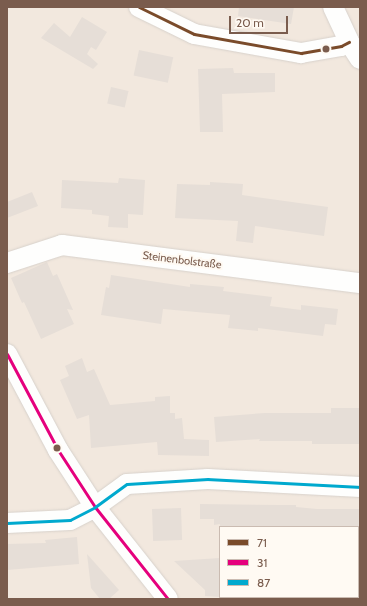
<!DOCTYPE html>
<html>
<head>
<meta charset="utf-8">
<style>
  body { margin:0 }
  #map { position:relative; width:367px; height:606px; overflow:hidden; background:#f9f5f0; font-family:Cabin,sans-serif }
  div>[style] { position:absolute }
  .residential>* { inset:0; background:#f2e8de }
  .building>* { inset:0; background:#e6ded7; transform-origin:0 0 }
  .roads { filter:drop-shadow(0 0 1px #d7d1cb) drop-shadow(0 0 1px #d7d1cb) }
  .minor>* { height:20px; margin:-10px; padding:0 10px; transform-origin:10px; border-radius:10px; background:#fefefd }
  .bus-1>* { height:3px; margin:-1.5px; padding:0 1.5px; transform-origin:1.5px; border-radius:1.5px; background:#7a4b2a }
  .bus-2>* { height:3px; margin:-1.5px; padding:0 1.5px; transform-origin:1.5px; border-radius:1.5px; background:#e5007d }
  .bus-3>* { height:3px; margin:-1.5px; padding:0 1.5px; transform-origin:1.5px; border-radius:1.5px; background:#00a9ce }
  .dots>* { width:11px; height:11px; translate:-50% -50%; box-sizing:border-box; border:2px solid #fffaf3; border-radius:50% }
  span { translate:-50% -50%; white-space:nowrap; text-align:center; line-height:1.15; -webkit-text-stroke:4px #fffaf3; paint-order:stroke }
  .street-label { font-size:11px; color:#7a5c4d }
  .frame { position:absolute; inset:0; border:8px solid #7a5c4d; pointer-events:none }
  .legend { position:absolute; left:219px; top:526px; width:140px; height:72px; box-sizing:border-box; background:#fffaf3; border:1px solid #cabbb1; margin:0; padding:5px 7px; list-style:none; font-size:12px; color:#7a5c4d }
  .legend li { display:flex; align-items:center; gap:8px; height:20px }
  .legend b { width:20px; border:1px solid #cabbb1 }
  .scale { position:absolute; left:229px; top:16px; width:59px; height:18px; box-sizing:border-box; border:2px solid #7a5c4d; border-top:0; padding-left:5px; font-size:12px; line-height:14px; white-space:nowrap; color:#7a5c4d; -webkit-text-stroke:3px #fffaf3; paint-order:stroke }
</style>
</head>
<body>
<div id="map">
  <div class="residential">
    <i style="clip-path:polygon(evenodd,7px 7px,360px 7px,360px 599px,7px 599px,7px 7px,220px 527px,358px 527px,358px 597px,220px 597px,220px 527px)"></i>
  </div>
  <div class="building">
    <i style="clip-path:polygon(239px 7px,294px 7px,291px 24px,238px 16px)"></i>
    <i style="clip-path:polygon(82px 17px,107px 32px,96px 50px,91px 47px,87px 54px,98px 64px,93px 69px,41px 38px,54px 23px,70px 37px)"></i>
    <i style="left:139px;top:50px;width:35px;height:26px;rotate:12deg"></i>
    <i style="clip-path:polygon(233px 68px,234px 73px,275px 73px,275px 92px,222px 94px,223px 132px,200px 132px,198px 69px)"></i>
    <i style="left:111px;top:87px;width:18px;height:17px;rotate:13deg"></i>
    <i style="clip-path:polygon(119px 178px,145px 180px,143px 215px,128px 214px,128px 228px,108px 227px,109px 216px,92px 214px,92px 210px,61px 208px,62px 180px,118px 183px)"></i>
    <i style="clip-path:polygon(210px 182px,243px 184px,242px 195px,328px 207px,324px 236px,255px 226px,253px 243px,236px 241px,238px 221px,175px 218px,177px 184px,210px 185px)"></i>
    <i style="clip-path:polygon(32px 192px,38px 206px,7px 218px,7px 202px)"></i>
    <i style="clip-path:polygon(47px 262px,53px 276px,57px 274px,73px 310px,67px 309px,74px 324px,41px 339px,24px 302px,22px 303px,11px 278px)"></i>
    <i style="clip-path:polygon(111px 275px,190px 287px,190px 284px,224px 287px,223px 291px,272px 297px,270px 306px,301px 310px,301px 305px,338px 309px,336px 325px,325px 324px,323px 336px,258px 328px,258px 331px,228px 328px,230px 315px,163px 309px,161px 324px,101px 315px,106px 287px,109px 288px)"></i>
    <i style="clip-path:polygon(82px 358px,87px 372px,94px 369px,110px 405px,155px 401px,155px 397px,170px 396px,170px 413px,175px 413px,175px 419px,182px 418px,184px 439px,209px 440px,209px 456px,158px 455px,157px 442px,91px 448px,89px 415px,77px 419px,60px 380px,69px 376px,65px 366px)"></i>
    <i style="clip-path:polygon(331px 408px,359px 408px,359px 444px,312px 444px,312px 441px,259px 441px,260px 439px,216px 442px,214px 417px,265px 413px,331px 413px)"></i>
    <i style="clip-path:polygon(200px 504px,279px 505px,296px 505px,296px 507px,317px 509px,359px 509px,360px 527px,220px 527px,220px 524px,214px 525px,214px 519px,200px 519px)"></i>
    <i style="left:181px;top:508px;width:32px;height:29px;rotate:88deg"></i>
    <i style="clip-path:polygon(77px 537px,79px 564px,7px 570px,7px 544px,46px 543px,45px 540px)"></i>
    <i style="clip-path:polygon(87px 554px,119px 590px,109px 599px,100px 599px,91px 588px)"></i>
    <i style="clip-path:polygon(220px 558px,220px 597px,205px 596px,205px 590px,174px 561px)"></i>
  </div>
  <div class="roads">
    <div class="minor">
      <i style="left:139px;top:7px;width:61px;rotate:26.1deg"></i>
      <i style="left:194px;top:34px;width:109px;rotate:10.1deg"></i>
      <i style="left:301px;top:53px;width:41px;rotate:-9.9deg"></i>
      <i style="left:341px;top:46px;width:9px;rotate:-27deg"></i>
      <i style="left:333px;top:7px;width:38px;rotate:65deg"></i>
      <i style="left:349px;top:42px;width:20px;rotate:57deg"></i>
      <i style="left:7px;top:263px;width:58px;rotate:-18.1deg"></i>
      <i style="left:62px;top:245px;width:300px;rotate:7.3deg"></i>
      <i style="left:7px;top:354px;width:109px;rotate:62deg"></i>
      <i style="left:58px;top:450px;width:68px;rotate:57deg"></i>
      <i style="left:95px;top:507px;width:117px;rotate:51.6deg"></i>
      <i style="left:7px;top:523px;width:63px;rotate:-2.7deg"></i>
      <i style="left:70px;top:520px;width:28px;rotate:-27deg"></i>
      <i style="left:95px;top:507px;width:39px;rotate:-36deg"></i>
      <i style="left:127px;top:484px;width:81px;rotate:-3.5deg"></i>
      <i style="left:208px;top:479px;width:152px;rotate:3deg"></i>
    </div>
  </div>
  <div class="bus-1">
    <i style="left:139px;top:7px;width:61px;rotate:26.1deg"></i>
    <i style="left:194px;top:34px;width:109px;rotate:10.1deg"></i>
    <i style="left:301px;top:53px;width:41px;rotate:-9.9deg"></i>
    <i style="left:341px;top:46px;width:9px;rotate:-27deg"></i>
  </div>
  <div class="bus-2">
    <i style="left:7px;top:354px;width:109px;rotate:62deg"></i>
    <i style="left:58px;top:450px;width:68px;rotate:57deg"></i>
    <i style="left:95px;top:507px;width:117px;rotate:51.6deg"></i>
  </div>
  <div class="bus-3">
    <i style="left:7px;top:523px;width:63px;rotate:-2.7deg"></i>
    <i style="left:70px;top:520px;width:28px;rotate:-27deg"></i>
    <i style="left:95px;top:507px;width:39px;rotate:-36deg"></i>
    <i style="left:127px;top:484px;width:81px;rotate:-3.5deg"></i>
    <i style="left:208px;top:479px;width:152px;rotate:3deg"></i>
  </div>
  <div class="dots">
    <i style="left:326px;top:49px;background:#7a5c4d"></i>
    <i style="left:57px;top:448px;background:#7a5c4d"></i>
  </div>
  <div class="street-label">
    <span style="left:182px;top:260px;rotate:7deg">Steinenbolstraße</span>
  </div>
  <div class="frame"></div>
  <ul class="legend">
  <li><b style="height:5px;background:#7a4b2a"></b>71</li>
  <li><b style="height:5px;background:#e5007d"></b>31</li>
  <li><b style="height:5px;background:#00a9ce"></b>87</li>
  </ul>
  <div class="scale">20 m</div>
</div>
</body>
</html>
